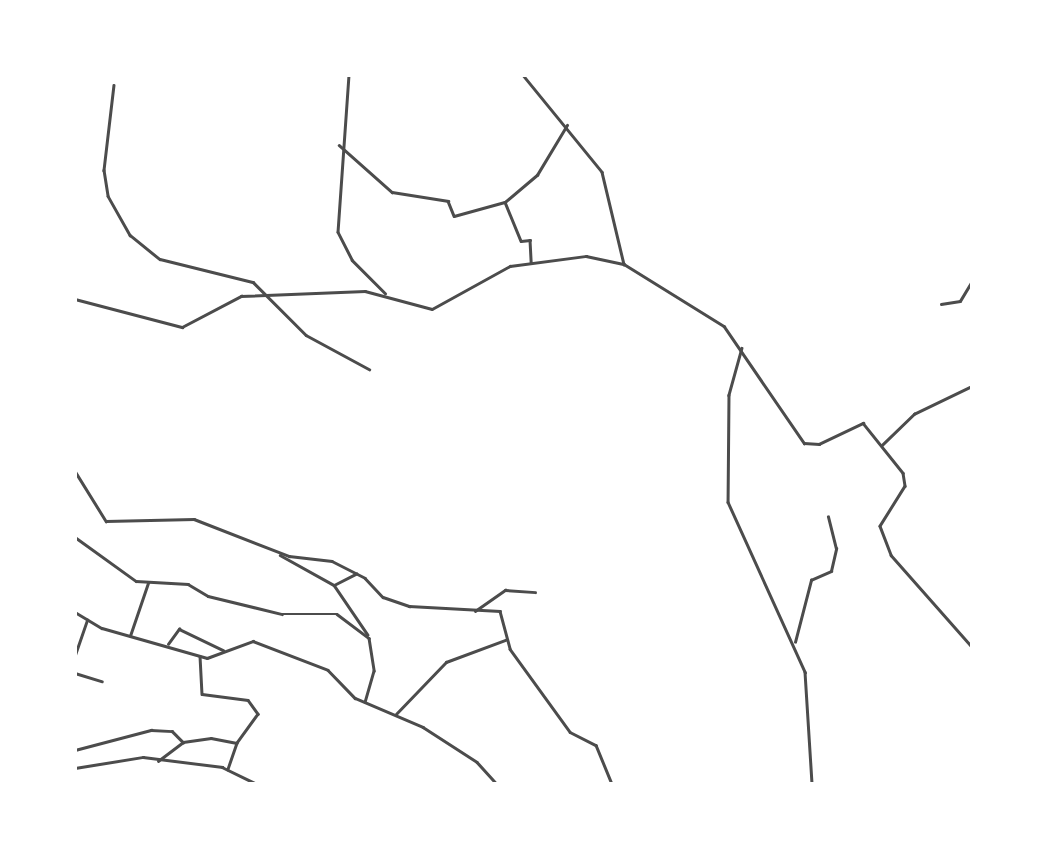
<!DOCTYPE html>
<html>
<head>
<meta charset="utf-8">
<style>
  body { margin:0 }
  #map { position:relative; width:1047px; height:859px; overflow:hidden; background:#fff; font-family:"Asap Condensed",sans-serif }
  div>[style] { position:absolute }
  .minor>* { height:2.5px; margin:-1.25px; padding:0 1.25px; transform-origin:1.25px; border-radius:1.25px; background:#4c4c4c }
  span { translate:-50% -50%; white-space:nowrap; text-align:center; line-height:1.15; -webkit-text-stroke:5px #fff; paint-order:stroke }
  .frame { position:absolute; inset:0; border:77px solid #fff; pointer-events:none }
</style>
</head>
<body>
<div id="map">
  <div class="minor">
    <i style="left:349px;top:75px;width:157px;rotate:94deg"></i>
    <i style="left:338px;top:232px;width:31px;rotate:63deg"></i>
    <i style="left:352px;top:260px;width:47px;rotate:45deg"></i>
    <i style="left:523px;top:75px;width:125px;rotate:50.8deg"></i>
    <i style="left:602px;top:172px;width:95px;rotate:76.6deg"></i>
    <i style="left:114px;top:85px;width:86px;rotate:96.7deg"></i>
    <i style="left:104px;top:170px;width:26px;rotate:81deg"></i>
    <i style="left:108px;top:196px;width:45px;rotate:60.6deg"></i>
    <i style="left:130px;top:235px;width:38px;rotate:39deg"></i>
    <i style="left:160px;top:259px;width:96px;rotate:13.9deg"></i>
    <i style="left:253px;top:282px;width:75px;rotate:45deg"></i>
    <i style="left:306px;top:335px;width:72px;rotate:28.4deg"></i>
    <i style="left:339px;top:145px;width:71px;rotate:41.6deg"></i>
    <i style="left:392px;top:192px;width:57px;rotate:9.1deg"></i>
    <i style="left:448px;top:201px;width:16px;rotate:68deg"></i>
    <i style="left:454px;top:216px;width:53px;rotate:-15.4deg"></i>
    <i style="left:505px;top:202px;width:42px;rotate:67.7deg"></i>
    <i style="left:521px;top:241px;width:9px;rotate:-6deg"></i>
    <i style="left:530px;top:240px;width:22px;rotate:87deg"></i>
    <i style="left:505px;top:202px;width:42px;rotate:-40.2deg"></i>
    <i style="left:537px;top:175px;width:58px;rotate:-59deg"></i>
    <i style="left:75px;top:299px;width:111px;rotate:14.7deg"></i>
    <i style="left:182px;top:327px;width:67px;rotate:-27.7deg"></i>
    <i style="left:241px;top:296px;width:124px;rotate:-2.3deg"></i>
    <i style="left:365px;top:291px;width:69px;rotate:15deg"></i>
    <i style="left:432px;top:309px;width:89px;rotate:-28.9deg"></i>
    <i style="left:510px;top:266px;width:77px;rotate:-7.5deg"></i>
    <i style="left:586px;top:256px;width:39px;rotate:12deg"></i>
    <i style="left:624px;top:264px;width:118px;rotate:31.8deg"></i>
    <i style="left:724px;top:326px;width:142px;rotate:55.6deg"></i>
    <i style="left:804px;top:443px;width:15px;rotate:4deg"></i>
    <i style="left:819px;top:444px;width:49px;rotate:-25.5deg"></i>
    <i style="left:863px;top:423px;width:64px;rotate:51.3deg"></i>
    <i style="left:903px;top:473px;width:13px;rotate:81deg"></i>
    <i style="left:905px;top:486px;width:47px;rotate:122deg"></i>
    <i style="left:880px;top:526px;width:31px;rotate:69deg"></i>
    <i style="left:891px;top:555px;width:123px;rotate:48.6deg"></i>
    <i style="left:941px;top:304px;width:19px;rotate:-9deg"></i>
    <i style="left:960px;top:301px;width:23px;rotate:-59deg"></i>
    <i style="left:742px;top:348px;width:49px;rotate:105.5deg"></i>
    <i style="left:729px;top:395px;width:107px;rotate:90.5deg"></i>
    <i style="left:728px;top:502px;width:187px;rotate:65.6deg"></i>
    <i style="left:805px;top:672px;width:112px;rotate:86.4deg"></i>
    <i style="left:882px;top:445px;width:45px;rotate:-44.1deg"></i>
    <i style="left:914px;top:414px;width:64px;rotate:-25.8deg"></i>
    <i style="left:75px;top:471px;width:59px;rotate:58.2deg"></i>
    <i style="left:106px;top:521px;width:88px;rotate:-1.3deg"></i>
    <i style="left:194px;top:519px;width:102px;rotate:21.3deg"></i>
    <i style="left:289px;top:556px;width:43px;rotate:6.6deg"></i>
    <i style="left:332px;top:561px;width:37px;rotate:27deg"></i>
    <i style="left:365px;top:578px;width:26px;rotate:47deg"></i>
    <i style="left:383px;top:597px;width:28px;rotate:19deg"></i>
    <i style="left:409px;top:606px;width:91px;rotate:3.1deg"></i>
    <i style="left:500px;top:611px;width:39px;rotate:75deg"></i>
    <i style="left:510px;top:649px;width:102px;rotate:54.1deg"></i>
    <i style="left:570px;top:732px;width:29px;rotate:27deg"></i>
    <i style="left:596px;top:745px;width:42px;rotate:67.7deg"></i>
    <i style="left:75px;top:537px;width:75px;rotate:35.8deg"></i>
    <i style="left:136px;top:581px;width:52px;rotate:3.3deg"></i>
    <i style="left:188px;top:584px;width:23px;rotate:31deg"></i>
    <i style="left:208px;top:596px;width:76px;rotate:13.7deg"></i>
    <i style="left:282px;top:614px;width:55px"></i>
    <i style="left:337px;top:614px;width:40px;rotate:37deg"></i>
    <i style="left:369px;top:638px;width:33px;rotate:81deg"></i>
    <i style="left:374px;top:671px;width:32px;rotate:106deg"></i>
    <i style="left:280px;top:555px;width:62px;rotate:29.1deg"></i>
    <i style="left:334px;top:585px;width:60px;rotate:55.8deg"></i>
    <i style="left:334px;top:585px;width:25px;rotate:-27deg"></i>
    <i style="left:475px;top:611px;width:37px;rotate:-35deg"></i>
    <i style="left:505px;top:590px;width:30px;rotate:4deg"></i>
    <i style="left:75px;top:612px;width:31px;rotate:31deg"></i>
    <i style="left:102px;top:628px;width:109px;rotate:15.9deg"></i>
    <i style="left:207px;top:658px;width:49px;rotate:-20.3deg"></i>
    <i style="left:253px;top:641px;width:80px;rotate:21.1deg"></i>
    <i style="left:328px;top:670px;width:39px;rotate:46deg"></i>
    <i style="left:355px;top:698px;width:74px;rotate:23.1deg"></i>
    <i style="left:423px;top:727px;width:64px;rotate:32.9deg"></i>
    <i style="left:477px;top:762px;width:30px;rotate:48deg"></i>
    <i style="left:130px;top:636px;width:56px;rotate:-71.2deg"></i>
    <i style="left:795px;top:642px;width:64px;rotate:-75.5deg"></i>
    <i style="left:811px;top:580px;width:22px;rotate:-24deg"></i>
    <i style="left:831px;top:571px;width:23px;rotate:-77deg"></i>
    <i style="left:836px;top:549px;width:33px;rotate:-104deg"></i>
    <i style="left:168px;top:644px;width:19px;rotate:-54deg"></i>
    <i style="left:179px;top:629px;width:49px;rotate:25.5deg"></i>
    <i style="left:75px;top:655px;width:37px;rotate:-71deg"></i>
    <i style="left:200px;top:656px;width:38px;rotate:87deg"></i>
    <i style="left:202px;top:694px;width:46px;rotate:7.4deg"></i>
    <i style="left:248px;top:700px;width:17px;rotate:54deg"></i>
    <i style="left:258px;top:714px;width:36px;rotate:126deg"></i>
    <i style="left:75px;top:673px;width:28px;rotate:17deg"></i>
    <i style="left:396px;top:714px;width:72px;rotate:-46.1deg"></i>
    <i style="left:446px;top:662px;width:63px;rotate:-20.4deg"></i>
    <i style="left:75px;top:750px;width:79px;rotate:-14.7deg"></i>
    <i style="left:151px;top:730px;width:21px;rotate:3deg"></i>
    <i style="left:172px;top:731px;width:16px;rotate:45deg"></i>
    <i style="left:158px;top:761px;width:31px;rotate:-37deg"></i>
    <i style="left:183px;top:742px;width:28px;rotate:-8deg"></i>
    <i style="left:211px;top:738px;width:26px;rotate:11deg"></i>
    <i style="left:237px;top:743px;width:28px;rotate:109deg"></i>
    <i style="left:75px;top:768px;width:69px;rotate:-9.2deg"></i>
    <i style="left:143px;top:757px;width:80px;rotate:7.2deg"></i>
    <i style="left:222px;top:767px;width:39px;rotate:26deg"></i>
  </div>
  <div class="frame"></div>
</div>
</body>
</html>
